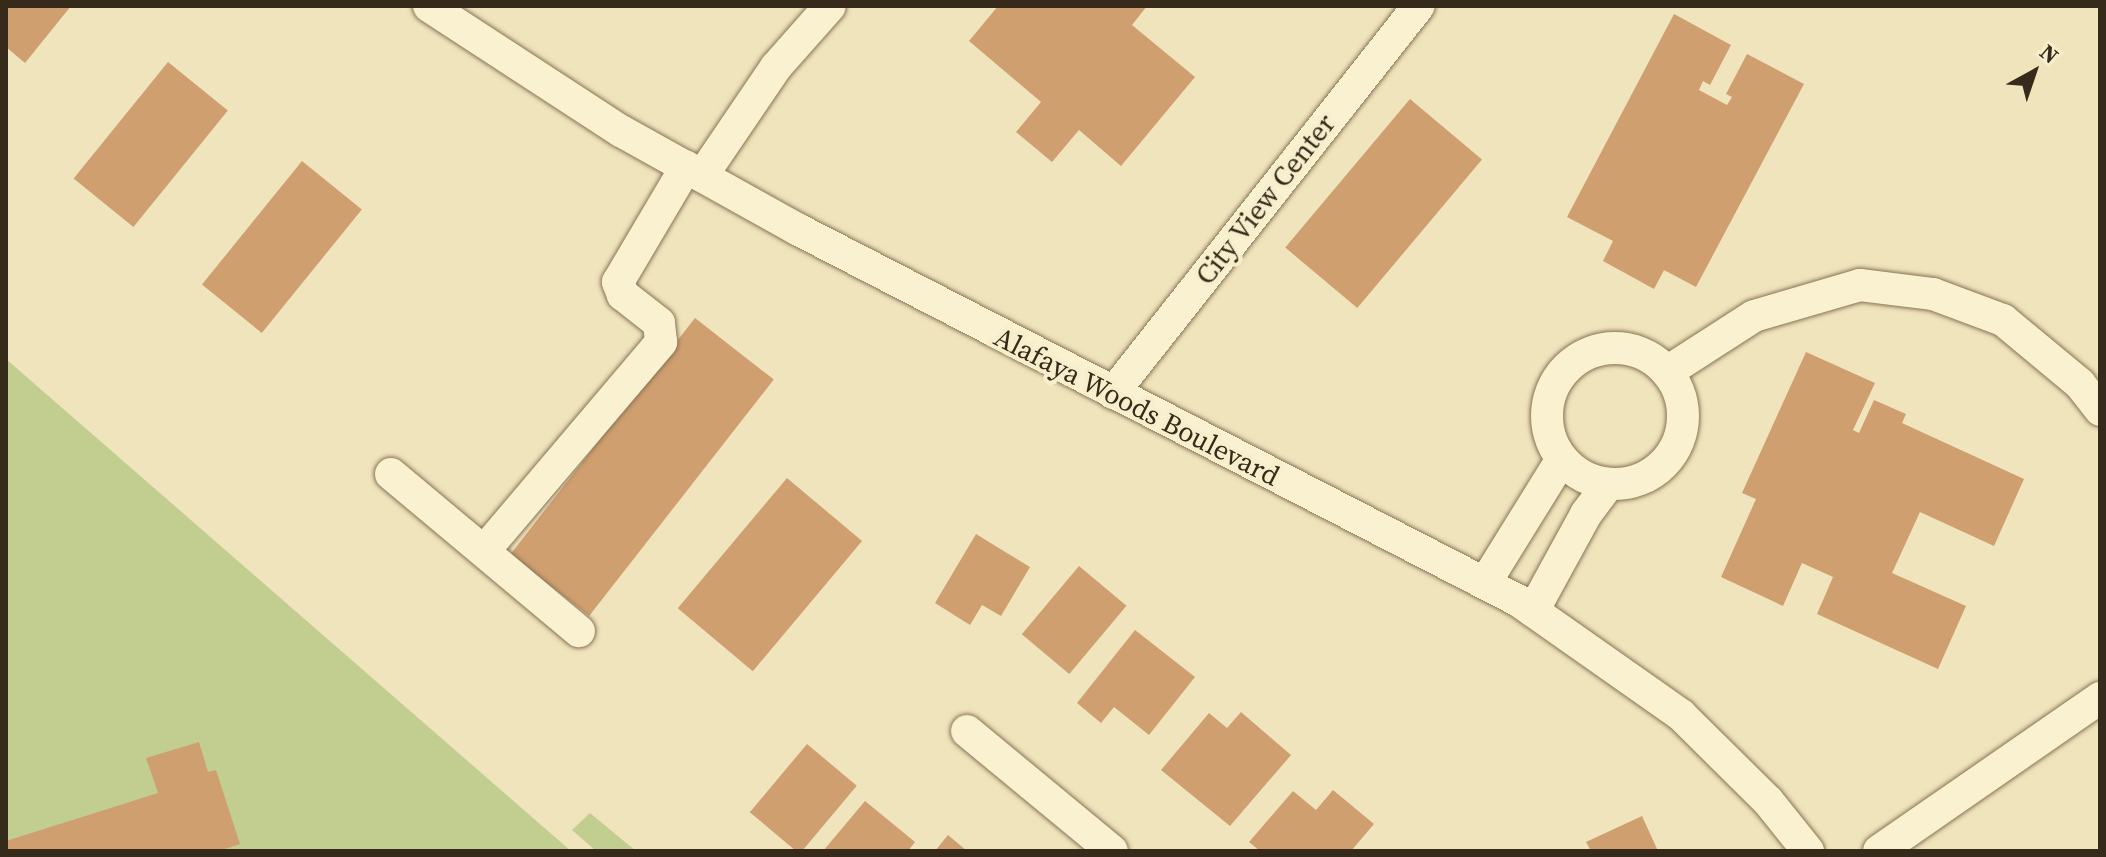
<!DOCTYPE html>
<html>
<head>
<meta charset="utf-8">
<style>
  body { margin:0 }
  #map { position:relative; width:2106px; height:857px; overflow:hidden; background:#f0e4bc; font-family:"Source Serif 4",serif }
  div>[style] { position:absolute }
  .green>* { inset:0; background:#c2ce90 }
  .building>* { inset:0; background:#d09f70; transform-origin:0 0 }
  .roads { filter:drop-shadow(0 0 2px #887455) drop-shadow(0 0 2px #887455) }
  .minor>* { height:32px; margin:-16px; padding:0 16px; transform-origin:16px; border-radius:16px; background:#faf1d0 }
  .minor>.ring { margin:-16px; padding:0; box-sizing:content-box; background:none; border:32px solid #faf1d0; border-radius:50% }
  span { translate:-50% -50%; white-space:nowrap; text-align:center; line-height:1.15; -webkit-text-stroke:8px #f7eecc; paint-order:stroke }
  .street-label { font-size:28px; color:#362a1b }
  .frame { position:absolute; inset:0; border:8px solid #362a1b; pointer-events:none }
  .north { position:absolute; left:1994px; top:32px; width:80px; height:80px; -webkit-text-stroke:6px #f7eecc; paint-order:stroke; rotate:40deg; font-size:22px; font-weight:700; line-height:32px; text-align:center; color:#362a1b }
  .north::after { content:''; display:block; margin:auto; width:28px; height:36px; background:#362a1b; clip-path:polygon(50% 0,100% 100%,50% 72%,0 100%) }
</style>
</head>
<body>
<div id="map">
  <div class="green">
    <i style="clip-path:polygon(6px 359px,571px 851px,6px 851px)"></i>
    <i style="clip-path:polygon(590px 813px,636px 851px,596px 851px,572px 830px)"></i>
  </div>
  <div class="building">
    <i style="clip-path:polygon(6px 6px,71px 6px,25px 63px,6px 47px)"></i>
    <i style="clip-path:polygon(998px 6px,1147px 6px,1132px 25px,1195px 77px,1121px 166px,1079px 130px,1052px 162px,1016px 132px,1041px 102px,969px 41px)"></i>
    <i style="clip-path:polygon(1674px 14px,1731px 45px,1710px 85px,1703px 81px,1699px 90px,1727px 105px,1732px 97px,1726px 94px,1747px 54px,1804px 84px,1696px 287px,1664px 270px,1654px 289px,1603px 261px,1613px 241px,1567px 217px)"></i>
    <i style="left:168px;top:62px;width:77px;height:150px;rotate:39deg"></i>
    <i style="left:1410px;top:99px;width:94px;height:194px;rotate:40deg"></i>
    <i style="left:302px;top:161px;width:77px;height:159px;rotate:39deg"></i>
    <i style="left:695px;top:318px;width:100px;height:300px;rotate:38deg"></i>
    <i style="clip-path:polygon(1806px 352px,1875px 383px,1853px 430px,1859px 433px,1874px 400px,1906px 414px,1902px 423px,2024px 479px,1994px 546px,1920px 512px,1892px 573px,1966px 606px,1938px 669px,1817px 614px,1833px 577px,1802px 563px,1783px 606px,1721px 577px,1756px 499px,1742px 493px)"></i>
    <i style="left:787px;top:478px;width:98px;height:170px;rotate:40deg"></i>
    <i style="clip-path:polygon(976px 534px,1030px 567px,1001px 616px,982px 605px,970px 625px,935px 603px)"></i>
    <i style="left:1079px;top:566px;width:62px;height:89px;rotate:40deg"></i>
    <i style="clip-path:polygon(1135px 630px,1195px 677px,1149px 735px,1114px 707px,1101px 723px,1077px 703px)"></i>
    <i style="clip-path:polygon(1241px 712px,1291px 755px,1230px 826px,1161px 770px,1209px 713px,1227px 728px)"></i>
    <i style="clip-path:polygon(199px 742px,208px 772px,216px 770px,240px 844px,219px 851px,6px 851px,6px 841px,158px 793px,146px 758px)"></i>
    <i style="left:807px;top:744px;width:65px;height:89px;rotate:40deg"></i>
    <i style="clip-path:polygon(1333px 790px,1374px 824px,1351px 851px,1260px 851px,1249px 842px,1293px 791px,1316px 810px)"></i>
    <i style="clip-path:polygon(865px 801px,915px 842px,908px 851px,823px 851px)"></i>
    <i style="clip-path:polygon(1642px 816px,1658px 851px,1591px 851px,1586px 842px)"></i>
    <i style="clip-path:polygon(948px 835px,967px 851px,935px 851px)"></i>
  </div>
  <div class="roads">
    <div class="minor">
      <i style="left:429px;top:6px;width:229px;rotate:33.1deg"></i>
      <i style="left:621px;top:131px;width:204px;rotate:29.1deg"></i>
      <i style="left:799px;top:230px;width:810px;rotate:27.26deg"></i>
      <i style="left:1519px;top:601px;width:198px;rotate:35.1deg"></i>
      <i style="left:1681px;top:715px;width:122px;rotate:44.7deg"></i>
      <i style="left:1768px;top:801px;width:64px;rotate:51.3deg"></i>
      <i style="left:702px;top:176px;width:132px;rotate:-55.8deg"></i>
      <i style="left:776px;top:67px;width:81px;rotate:-48.5deg"></i>
      <i class="ring" style="left:1547px;top:348px;width:104px;height:104px"></i>
      <i style="left:1667px;top:372px;width:103px;rotate:-32.8deg"></i>
      <i style="left:1754px;top:316px;width:110px;rotate:-16.3deg"></i>
      <i style="left:1860px;top:285px;width:74px;rotate:7deg"></i>
      <i style="left:1933px;top:294px;width:75px;rotate:20.4deg"></i>
      <i style="left:2003px;top:320px;width:100px;rotate:39.7deg"></i>
      <i style="left:2080px;top:384px;width:33px;rotate:52deg"></i>
      <i style="left:1113px;top:393px;width:493px;rotate:-51.7deg"></i>
      <i style="left:391px;top:474px;width:245px;rotate:39.9deg"></i>
      <i style="left:484px;top:551px;width:274px;rotate:-49.7deg"></i>
      <i style="left:661px;top:342px;width:19px;rotate:-96deg"></i>
      <i style="left:659px;top:323px;width:46px;rotate:-142.1deg"></i>
      <i style="left:623px;top:295px;width:14px;rotate:-111deg"></i>
      <i style="left:618px;top:282px;width:134px;rotate:-59.4deg"></i>
      <i style="left:1485px;top:583px;width:146px;rotate:-58.2deg"></i>
      <i style="left:1533px;top:611px;width:111px;rotate:-61.3deg"></i>
      <i style="left:1586px;top:514px;width:38px;rotate:-53deg"></i>
      <i style="left:967px;top:731px;width:188px;rotate:39.6deg"></i>
      <i style="left:1879px;top:851px;width:269px;rotate:-34.7deg"></i>
    </div>
  </div>
  <div class="street-label">
    <span style="left:1265px;top:199px;rotate:-52deg">City View Center</span>
    <span style="left:1137px;top:406px;rotate:27deg">Alafaya Woods Boulevard</span>
  </div>
  <div class="frame"></div>
  <div class="north">N</div>
</div>
</body>
</html>
